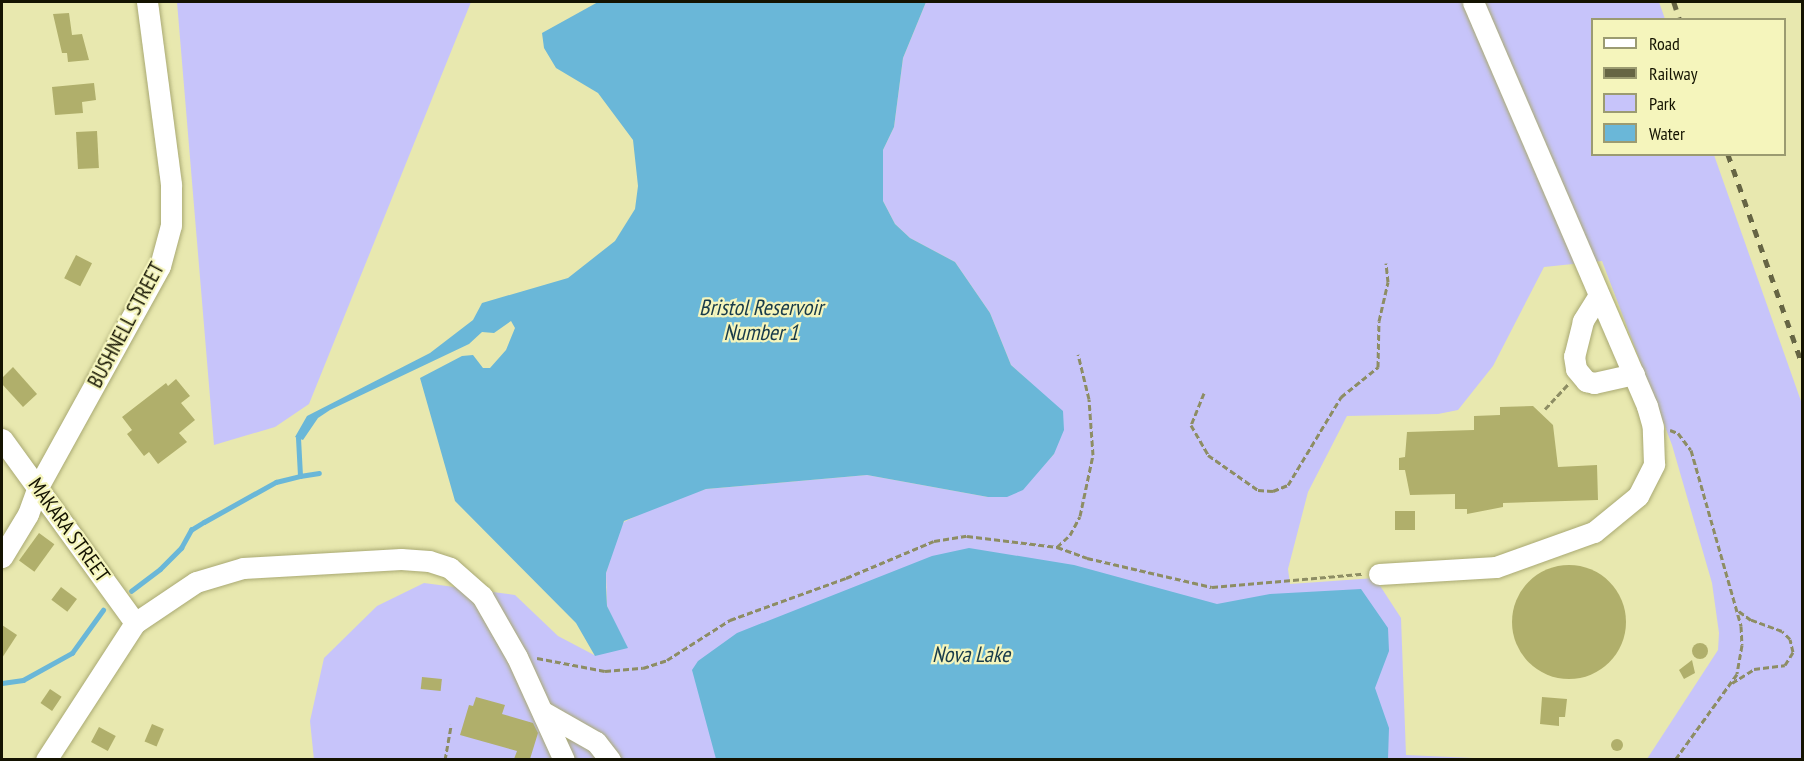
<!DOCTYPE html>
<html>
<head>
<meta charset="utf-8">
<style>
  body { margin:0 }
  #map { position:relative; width:1804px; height:761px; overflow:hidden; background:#e8e8af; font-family:"PT Sans Narrow",sans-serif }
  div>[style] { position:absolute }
  .green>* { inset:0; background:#c7c4fa }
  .water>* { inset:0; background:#6ab7d8 }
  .stream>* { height:4.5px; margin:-2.25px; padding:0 2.25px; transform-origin:2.25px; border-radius:2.25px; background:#6ab7d8 }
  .building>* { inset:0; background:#b0af6b; transform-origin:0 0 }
  .round { border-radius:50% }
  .path>* { height:3px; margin-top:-1.5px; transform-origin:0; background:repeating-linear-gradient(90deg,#8d8d64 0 6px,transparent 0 9px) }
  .roads { filter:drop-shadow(0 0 2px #a9a973) drop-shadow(0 0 2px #a9a973) }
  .minor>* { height:21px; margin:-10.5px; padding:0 10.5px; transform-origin:10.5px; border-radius:10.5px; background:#fff }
  .rail>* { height:4.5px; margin-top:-2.25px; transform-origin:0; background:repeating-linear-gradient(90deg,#666544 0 8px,transparent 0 16px) }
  span { translate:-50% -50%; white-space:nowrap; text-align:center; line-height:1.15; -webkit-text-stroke:4.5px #f5f5bc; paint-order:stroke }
  .street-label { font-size:21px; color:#141301 }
  .water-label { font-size:22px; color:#183b4a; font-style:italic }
  .frame { position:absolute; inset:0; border:3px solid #141301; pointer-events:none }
  .legend { position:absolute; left:1591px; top:18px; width:195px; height:138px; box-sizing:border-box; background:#f5f5bc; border:2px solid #9b9b71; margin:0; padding:8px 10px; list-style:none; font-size:18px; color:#141301 }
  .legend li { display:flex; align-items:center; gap:12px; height:30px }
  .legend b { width:30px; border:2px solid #9b9b71 }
</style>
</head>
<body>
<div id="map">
  <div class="green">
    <i style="clip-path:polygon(177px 2px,471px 2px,309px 404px,275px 427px,214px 445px)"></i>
    <i style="clip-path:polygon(926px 2px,1659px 2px,1665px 19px,1592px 20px,1592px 154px,1714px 155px,1802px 404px,1802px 759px,1647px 759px,1718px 650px,1719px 633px,1712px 583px,1672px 445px,1602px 261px,1544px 267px,1493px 366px,1458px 410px,1438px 414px,1347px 416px,1308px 492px,1288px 569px,1290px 584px,1375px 578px,1401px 618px,1406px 755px,1496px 759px,314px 760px,310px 721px,324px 658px,377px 606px,424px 583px,515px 595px,558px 636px,596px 656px,615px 625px,607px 606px,606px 573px,619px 529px,624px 522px,660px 504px,706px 489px,867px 475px,988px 497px,1040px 469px,1054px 454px,1034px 386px,1011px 365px,990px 313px,955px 262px,910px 238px,895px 224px,883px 201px,883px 150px,894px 127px,903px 58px)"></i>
  </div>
  <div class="water">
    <i style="clip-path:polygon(598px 2px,926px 2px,903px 58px,894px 127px,883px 150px,883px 201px,895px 224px,910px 238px,955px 262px,990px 313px,1011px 365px,1063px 411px,1064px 430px,1054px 454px,1023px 490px,1007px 497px,988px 497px,867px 475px,706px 489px,624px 521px,606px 573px,606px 587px,607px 606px,628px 648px,595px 656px,576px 623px,455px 501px,420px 378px,462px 356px,473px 355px,483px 368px,490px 368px,506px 350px,515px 328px,511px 321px,494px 333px,482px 332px,469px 344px,330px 410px,318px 418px,303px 440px,295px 437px,307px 416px,430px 353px,473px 320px,482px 303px,568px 278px,615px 241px,635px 209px,638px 186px,633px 140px,598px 93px,556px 68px,544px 48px,542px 33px)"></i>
    <i style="clip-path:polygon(969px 548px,1074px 565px,1217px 604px,1270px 594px,1361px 589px,1388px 628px,1389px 651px,1375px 688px,1389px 728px,1388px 759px,716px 759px,692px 670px,698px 661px,737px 633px,932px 556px)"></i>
  </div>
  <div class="stream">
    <i style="left:300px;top:476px;width:19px;rotate:-9deg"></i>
    <i style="left:131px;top:591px;width:36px;rotate:-37deg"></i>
    <i style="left:160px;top:569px;width:30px;rotate:-45deg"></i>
    <i style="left:181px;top:548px;width:21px;rotate:-61deg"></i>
    <i style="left:191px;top:530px;width:15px;rotate:-32deg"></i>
    <i style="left:204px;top:522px;width:82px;rotate:-29.1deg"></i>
    <i style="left:276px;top:482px;width:25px;rotate:-14deg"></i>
    <i style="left:300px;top:476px;width:38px;rotate:-93deg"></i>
    <i style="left:2px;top:683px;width:21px;rotate:-8deg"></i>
    <i style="left:23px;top:680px;width:56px;rotate:-28.9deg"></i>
    <i style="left:72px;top:653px;width:53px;rotate:-54.2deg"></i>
  </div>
  <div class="building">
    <i style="clip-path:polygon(69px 13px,72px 35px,82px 34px,89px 60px,68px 62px,67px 53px,62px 53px,53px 14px)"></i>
    <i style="clip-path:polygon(94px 83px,96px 100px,82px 102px,83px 113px,55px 115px,52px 87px)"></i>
    <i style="left:97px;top:131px;width:37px;height:21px;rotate:87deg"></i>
    <i style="left:76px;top:255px;width:18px;height:26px;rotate:27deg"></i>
    <i style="clip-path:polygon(13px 367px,37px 394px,23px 407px,2px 384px,2px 378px)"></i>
    <i style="clip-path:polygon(176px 379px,190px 396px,181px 403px,195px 420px,179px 433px,187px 442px,158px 464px,149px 452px,144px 456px,127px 434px,132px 430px,122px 417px,166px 383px,168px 386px)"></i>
    <i style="clip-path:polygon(1533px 406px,1553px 425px,1558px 467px,1597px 465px,1598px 500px,1503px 503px,1503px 507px,1467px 514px,1467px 509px,1455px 509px,1455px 494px,1410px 495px,1405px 470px,1399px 470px,1399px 458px,1405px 457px,1407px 432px,1474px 430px,1474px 416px,1500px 415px,1500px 407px)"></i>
    <i style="left:1395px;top:511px;width:20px;height:19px"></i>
    <i style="left:39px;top:533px;width:19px;height:34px;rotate:36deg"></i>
    <i class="round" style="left:1512px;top:565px;width:114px;height:114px"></i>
    <i style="left:61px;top:587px;width:20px;height:16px;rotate:37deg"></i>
    <i style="clip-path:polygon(2px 625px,17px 635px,2px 658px)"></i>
    <i class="round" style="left:1692px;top:643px;width:16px;height:16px"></i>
    <i style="clip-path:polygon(1692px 660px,1695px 673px,1684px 679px,1679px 670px)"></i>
    <i style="left:422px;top:677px;width:20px;height:12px;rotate:6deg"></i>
    <i style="left:50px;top:689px;width:14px;height:17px;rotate:34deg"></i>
    <i style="clip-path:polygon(476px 697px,505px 705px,502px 714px,533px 723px,538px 733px,530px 759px,514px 759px,517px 751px,460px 735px,469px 705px,473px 706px)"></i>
    <i style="clip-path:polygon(1542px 697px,1567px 699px,1565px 717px,1559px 717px,1559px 726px,1540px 724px)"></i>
    <i style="left:152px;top:724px;width:13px;height:19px;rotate:23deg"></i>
    <i style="left:99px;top:727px;width:19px;height:17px;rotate:28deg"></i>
    <i class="round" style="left:1611px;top:739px;width:12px;height:12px"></i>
  </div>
  <div class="path">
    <i style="left:1204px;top:393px;width:35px;rotate:112deg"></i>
    <i style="left:1191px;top:425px;width:34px;rotate:60deg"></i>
    <i style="left:1208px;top:455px;width:61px;rotate:35deg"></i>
    <i style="left:1258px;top:490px;width:15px;rotate:4deg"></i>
    <i style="left:1273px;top:491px;width:16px;rotate:-22deg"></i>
    <i style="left:1288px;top:485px;width:103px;rotate:-58.9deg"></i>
    <i style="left:1341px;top:397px;width:48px;rotate:-39deg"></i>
    <i style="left:1378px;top:367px;width:46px;rotate:-88.8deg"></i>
    <i style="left:1379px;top:321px;width:40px;rotate:-77deg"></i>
    <i style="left:1388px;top:282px;width:19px;rotate:-96deg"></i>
    <i style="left:1545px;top:409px;width:34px;rotate:-47deg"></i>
    <i style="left:1670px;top:430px;width:9px;rotate:21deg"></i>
    <i style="left:1678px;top:433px;width:21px;rotate:53deg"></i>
    <i style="left:1691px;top:450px;width:183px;rotate:74.1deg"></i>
    <i style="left:1741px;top:626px;width:19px;rotate:87deg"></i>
    <i style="left:1742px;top:645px;width:29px;rotate:100deg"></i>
    <i style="left:1737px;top:674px;width:106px;rotate:125.8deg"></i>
    <i style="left:1057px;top:547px;width:32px;rotate:20deg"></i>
    <i style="left:1087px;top:558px;width:128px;rotate:13.1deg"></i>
    <i style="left:1212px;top:587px;width:151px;rotate:-5deg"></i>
    <i style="left:537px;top:658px;width:69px;rotate:10.8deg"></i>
    <i style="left:605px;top:671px;width:38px;rotate:-5deg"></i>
    <i style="left:643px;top:668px;width:25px;rotate:-18deg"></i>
    <i style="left:667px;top:660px;width:75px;rotate:-32.4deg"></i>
    <i style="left:730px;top:620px;width:123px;rotate:-19.9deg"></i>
    <i style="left:846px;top:578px;width:95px;rotate:-22.8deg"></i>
    <i style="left:934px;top:541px;width:33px;rotate:-9deg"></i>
    <i style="left:967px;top:536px;width:91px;rotate:7deg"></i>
    <i style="left:1057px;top:547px;width:18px;rotate:-43deg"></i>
    <i style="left:1070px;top:535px;width:21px;rotate:-62deg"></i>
    <i style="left:1080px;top:516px;width:62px;rotate:-78deg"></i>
    <i style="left:1093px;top:455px;width:56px;rotate:-94.1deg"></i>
    <i style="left:1089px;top:399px;width:46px;rotate:-103.7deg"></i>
    <i style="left:1732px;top:683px;width:26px;rotate:-32deg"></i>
    <i style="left:1754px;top:669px;width:31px;rotate:-7deg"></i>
    <i style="left:1785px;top:665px;width:15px;rotate:-58deg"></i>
    <i style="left:1793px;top:652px;width:13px;rotate:-103deg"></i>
    <i style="left:1790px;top:639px;width:11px;rotate:-135deg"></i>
    <i style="left:1782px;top:631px;width:33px;rotate:-160deg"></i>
    <i style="left:1751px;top:620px;width:19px;rotate:-144deg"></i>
    <i style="left:445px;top:760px;width:36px;rotate:-80deg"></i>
  </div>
  <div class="roads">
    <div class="minor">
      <i style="left:1599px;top:295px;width:31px;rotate:122deg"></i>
      <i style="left:1583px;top:321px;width:36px;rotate:104deg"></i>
      <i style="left:1574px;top:356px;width:13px;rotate:81deg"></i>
      <i style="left:1576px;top:369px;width:16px;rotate:50deg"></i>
      <i style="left:1586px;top:381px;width:8px;rotate:14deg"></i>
      <i style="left:1594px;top:383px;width:41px;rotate:-12.7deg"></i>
      <i style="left:2px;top:439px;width:227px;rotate:54.1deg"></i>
      <i style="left:2px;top:557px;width:50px;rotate:-58.8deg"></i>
      <i style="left:28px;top:514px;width:29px;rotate:-70deg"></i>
      <i style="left:38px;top:487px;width:252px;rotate:-61.1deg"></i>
      <i style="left:160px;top:266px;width:42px;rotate:-75deg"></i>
      <i style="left:171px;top:225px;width:41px;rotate:-90deg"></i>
      <i style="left:171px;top:184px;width:184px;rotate:-97.5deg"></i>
      <i style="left:1379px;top:574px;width:117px;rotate:-3.4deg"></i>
      <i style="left:1496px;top:567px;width:104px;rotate:-19.7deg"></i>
      <i style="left:1594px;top:532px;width:57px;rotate:-39.3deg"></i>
      <i style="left:1638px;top:496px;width:36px;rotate:-63deg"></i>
      <i style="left:1654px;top:464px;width:37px;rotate:-92deg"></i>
      <i style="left:1653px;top:427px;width:22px;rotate:-106deg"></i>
      <i style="left:1647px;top:406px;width:440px;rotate:-113.3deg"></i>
      <i style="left:543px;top:712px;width:61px;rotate:29.5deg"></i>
      <i style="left:596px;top:742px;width:23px;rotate:52deg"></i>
      <i style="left:46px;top:760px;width:163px;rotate:-57deg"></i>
      <i style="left:135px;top:623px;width:73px;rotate:-33.9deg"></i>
      <i style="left:196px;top:582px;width:49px;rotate:-16.6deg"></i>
      <i style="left:243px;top:568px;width:158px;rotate:-3.3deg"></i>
      <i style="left:401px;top:559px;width:28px;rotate:4deg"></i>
      <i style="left:429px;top:561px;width:22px;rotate:18deg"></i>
      <i style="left:450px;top:568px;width:43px;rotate:41.2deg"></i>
      <i style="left:482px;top:596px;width:70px;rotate:60.2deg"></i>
      <i style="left:517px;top:657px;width:113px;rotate:65.5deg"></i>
    </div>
  </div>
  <div class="rail">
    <i style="left:1674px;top:2px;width:19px;rotate:72deg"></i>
    <i style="left:1728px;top:154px;width:222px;rotate:70.5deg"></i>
  </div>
  <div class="street-label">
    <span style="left:126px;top:325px;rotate:-62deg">BUSHNELL STREET</span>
    <span style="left:69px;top:530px;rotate:54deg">MAKARA STREET</span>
  </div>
  <div class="water-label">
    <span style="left:761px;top:320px">Bristol Reservoir<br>Number 1</span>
    <span style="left:971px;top:655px">Nova Lake</span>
  </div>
  <div class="frame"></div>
  <ul class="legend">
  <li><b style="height:8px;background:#fff"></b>Road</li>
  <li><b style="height:8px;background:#666544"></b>Railway</li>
  <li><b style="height:16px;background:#c7c4fa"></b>Park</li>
  <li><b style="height:16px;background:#6ab7d8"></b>Water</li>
  </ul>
</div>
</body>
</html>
